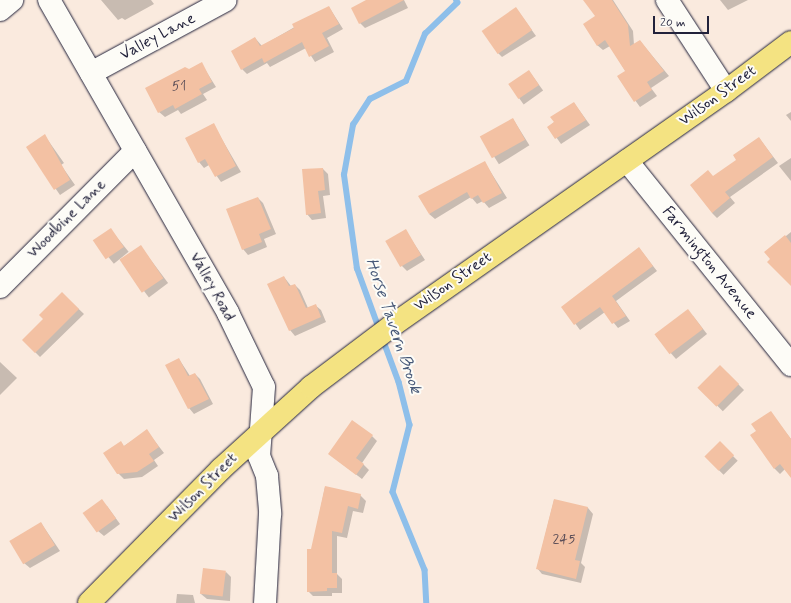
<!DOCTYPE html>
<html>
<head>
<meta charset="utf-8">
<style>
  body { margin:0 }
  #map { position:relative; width:791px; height:603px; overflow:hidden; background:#faeade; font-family:Mynerve,sans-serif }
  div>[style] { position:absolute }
  .shadow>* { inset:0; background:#0003; transform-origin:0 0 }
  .stream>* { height:5.5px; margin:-2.75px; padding:0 2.75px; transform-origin:2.75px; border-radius:2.75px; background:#8ebfea }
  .building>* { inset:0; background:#f3c1a3; transform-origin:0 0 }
  .roads { filter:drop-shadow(0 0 1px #22223b) drop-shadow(0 0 1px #22223b) }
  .minor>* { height:22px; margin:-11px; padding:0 11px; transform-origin:11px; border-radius:11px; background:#fdfcf7 }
  .major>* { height:22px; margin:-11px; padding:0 11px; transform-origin:11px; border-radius:11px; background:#f4e382 }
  span { translate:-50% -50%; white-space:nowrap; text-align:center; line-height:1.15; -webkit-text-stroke:4px #fdfcf7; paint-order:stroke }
  .number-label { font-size:14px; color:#564a55 }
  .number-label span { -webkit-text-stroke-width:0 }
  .street-label { font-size:16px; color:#22223b }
  .water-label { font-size:17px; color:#485978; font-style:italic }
  .scale { position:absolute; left:653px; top:16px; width:56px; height:18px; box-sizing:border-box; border:2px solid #22223b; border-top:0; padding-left:5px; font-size:12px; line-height:14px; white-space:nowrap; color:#22223b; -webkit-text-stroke:3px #fdfcf7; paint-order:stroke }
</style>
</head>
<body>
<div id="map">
  <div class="shadow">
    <i style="clip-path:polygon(101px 0,151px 0,154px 4px,125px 20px,122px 18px,118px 20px)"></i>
    <i style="clip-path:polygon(369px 0,404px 0,408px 8px,365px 28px,360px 23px)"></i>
    <i style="clip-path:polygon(586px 0,613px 0,633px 31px,634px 45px,640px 41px,669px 76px,651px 88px,657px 96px,640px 107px,618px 77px,626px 72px,610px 46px,603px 50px,597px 45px,596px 17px)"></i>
    <i style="clip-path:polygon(720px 0,748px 0,728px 10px)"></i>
    <i style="clip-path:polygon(329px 7px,343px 29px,327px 38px,334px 52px,315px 62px,306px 48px,270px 67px,267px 63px,247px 74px,242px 69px,255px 38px,262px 46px)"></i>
    <i style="clip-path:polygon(516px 8px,536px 36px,502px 57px,497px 52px)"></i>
    <i style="clip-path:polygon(201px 63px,216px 87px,203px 94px,207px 100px,181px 114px,178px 110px,165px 117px,159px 112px,189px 70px)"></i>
    <i style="left:529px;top:71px;width:24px;height:24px;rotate:54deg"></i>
    <i style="clip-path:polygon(574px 103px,590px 125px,561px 144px,549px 127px)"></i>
    <i style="clip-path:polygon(791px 112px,791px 121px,786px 115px)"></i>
    <i style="left:513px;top:119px;width:31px;height:36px;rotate:58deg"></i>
    <i style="clip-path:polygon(213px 124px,241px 172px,221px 182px,209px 165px,204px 168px,199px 162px,186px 139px)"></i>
    <i style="clip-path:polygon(45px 136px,64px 163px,61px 165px,75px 185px,60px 195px,27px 147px)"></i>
    <i style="clip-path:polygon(759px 138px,778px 163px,730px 197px,735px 203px,717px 218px,712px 213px,713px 177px,738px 160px)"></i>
    <i style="clip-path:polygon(791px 158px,791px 181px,779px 166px)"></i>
    <i style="clip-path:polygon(485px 163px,507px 198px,489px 208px,483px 201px,477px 204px,471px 197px,435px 219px,429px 214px)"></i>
    <i style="clip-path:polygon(323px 169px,328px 174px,330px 195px,323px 196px,326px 218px,312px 220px,307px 214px)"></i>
    <i style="clip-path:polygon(258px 198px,263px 203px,276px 234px,264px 239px,267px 247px,248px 255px,243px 249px)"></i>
    <i style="left:111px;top:230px;width:28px;height:19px;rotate:51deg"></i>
    <i style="clip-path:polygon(405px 230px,425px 260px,407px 271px,402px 266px)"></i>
    <i style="clip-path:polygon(791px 232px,791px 284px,766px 252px)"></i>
    <i style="left:141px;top:247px;width:45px;height:24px;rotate:53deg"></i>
    <i style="clip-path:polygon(639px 248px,657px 271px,616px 301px,630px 321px,618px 328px,605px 312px,580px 330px,563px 307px)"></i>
    <i style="clip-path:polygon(284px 277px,291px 286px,295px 285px,300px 290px,308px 308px,315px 305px,321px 310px,326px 322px,295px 336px,290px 330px)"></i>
    <i style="clip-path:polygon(62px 293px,84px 314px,40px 357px,23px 340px,45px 319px)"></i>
    <i style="clip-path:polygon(693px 316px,707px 334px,676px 359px,656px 336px)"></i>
    <i style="clip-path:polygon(179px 359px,190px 376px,195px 374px,200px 379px,213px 404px,194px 414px,189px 408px)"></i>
    <i style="clip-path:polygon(0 362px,17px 378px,0 395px)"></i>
    <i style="left:720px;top:366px;width:34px;height:30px;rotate:45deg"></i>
    <i style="clip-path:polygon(770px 412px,791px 439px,791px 477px,785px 469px,780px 474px,775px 469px,751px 435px,757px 431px)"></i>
    <i style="clip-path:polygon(147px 431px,164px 453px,154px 460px,158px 466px,142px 477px,124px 479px,118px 473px,124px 446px)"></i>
    <i style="clip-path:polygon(372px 436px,377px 441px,362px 463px,369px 470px,362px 479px,329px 454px)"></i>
    <i style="left:720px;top:443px;width:25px;height:20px;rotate:45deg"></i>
    <i style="clip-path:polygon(325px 487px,360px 495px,366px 501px,363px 513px,353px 511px,347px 538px,337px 536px,337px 574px,342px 579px,342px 593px,332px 593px,332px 596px,313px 596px,308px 591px,312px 550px)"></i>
    <i style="clip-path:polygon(554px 500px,588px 508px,593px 514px,581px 563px,585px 567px,581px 583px,542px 574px,537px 568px)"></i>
    <i style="clip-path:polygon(107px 506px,120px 524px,104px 536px,98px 531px)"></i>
    <i style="clip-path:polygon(41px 523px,60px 551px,30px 568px,24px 563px)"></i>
    <i style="clip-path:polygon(226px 572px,231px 577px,230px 601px,207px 599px,201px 594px)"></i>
    <i style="clip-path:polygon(177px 594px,193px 595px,195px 603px,176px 603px)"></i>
  </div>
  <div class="stream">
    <i style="left:379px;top:329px;width:64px;rotate:-110.1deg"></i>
    <i style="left:357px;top:269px;width:95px;rotate:-97.9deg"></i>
    <i style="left:344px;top:175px;width:51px;rotate:-79.8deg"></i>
    <i style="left:353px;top:125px;width:31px;rotate:-57deg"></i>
    <i style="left:370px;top:99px;width:40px;rotate:-26.6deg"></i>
    <i style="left:406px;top:81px;width:51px;rotate:-68deg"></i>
    <i style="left:425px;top:34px;width:45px;rotate:-44.1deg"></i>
    <i style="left:457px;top:3px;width:3px;rotate:-108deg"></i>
    <i style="left:383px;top:339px;width:46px;rotate:69.6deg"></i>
    <i style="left:399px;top:382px;width:44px;rotate:75.7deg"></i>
    <i style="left:410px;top:425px;width:69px;rotate:104.2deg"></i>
    <i style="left:393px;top:492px;width:84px;rotate:67.7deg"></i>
    <i style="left:425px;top:570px;width:33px;rotate:87deg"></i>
  </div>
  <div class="building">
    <i style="clip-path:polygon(366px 0,404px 0,359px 24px,351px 8px)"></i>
    <i style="clip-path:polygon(583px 0,612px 0,628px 25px,630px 46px,640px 40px,664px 71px,647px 82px,652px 90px,634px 102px,617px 76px,625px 71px,605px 40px,597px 46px,583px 24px,595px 16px)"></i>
    <i style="clip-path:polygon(329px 6px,339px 24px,322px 33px,329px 46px,309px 57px,302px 42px,264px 63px,262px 58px,241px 70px,231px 51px,255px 37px,260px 46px,294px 28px,292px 24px)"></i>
    <i style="left:516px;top:7px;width:28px;height:42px;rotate:55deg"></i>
    <i style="clip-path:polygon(202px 62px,212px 82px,199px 89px,202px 94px,175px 109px,173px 105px,158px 113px,145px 88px,185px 67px,189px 69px)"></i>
    <i style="left:529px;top:70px;width:18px;height:25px;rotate:56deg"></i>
    <i style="clip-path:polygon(574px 102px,586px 120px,555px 139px,547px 127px,554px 122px,550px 117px)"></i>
    <i style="left:513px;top:118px;width:25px;height:38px;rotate:61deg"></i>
    <i style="clip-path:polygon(214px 123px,236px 166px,215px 177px,205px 159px,198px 163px,185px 138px)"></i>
    <i style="clip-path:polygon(45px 134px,70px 180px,54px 190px,26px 147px)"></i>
    <i style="clip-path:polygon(759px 137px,773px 157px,725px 192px,730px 198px,712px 213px,690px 185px,708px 170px,713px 176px,736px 160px,733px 155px)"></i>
    <i style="clip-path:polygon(485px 161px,502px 193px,483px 203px,478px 195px,471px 199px,467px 192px,429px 214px,418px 196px)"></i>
    <i style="clip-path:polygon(323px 168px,325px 190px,318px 191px,321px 213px,306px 215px,302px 169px)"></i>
    <i style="clip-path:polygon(258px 197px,271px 229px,259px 234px,262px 242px,242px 250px,226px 209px)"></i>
    <i style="left:111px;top:228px;width:23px;height:22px;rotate:56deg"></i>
    <i style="left:406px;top:229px;width:30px;height:24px;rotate:60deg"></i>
    <i style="clip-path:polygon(785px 235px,791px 243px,791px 286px,767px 262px,770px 259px,764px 252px)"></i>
    <i style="left:141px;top:245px;width:40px;height:26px;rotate:56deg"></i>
    <i style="clip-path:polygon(639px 247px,653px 266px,612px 296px,626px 316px,612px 324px,600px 307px,574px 325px,561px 307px)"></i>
    <i style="clip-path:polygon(284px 276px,289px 286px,295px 284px,306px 308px,316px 304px,321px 317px,289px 331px,267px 284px)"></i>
    <i style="clip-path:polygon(62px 292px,79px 309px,35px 353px,22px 340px,43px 319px,39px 315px)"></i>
    <i style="left:688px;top:309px;width:25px;height:42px;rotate:53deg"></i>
    <i style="clip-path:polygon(179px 358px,188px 376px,195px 373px,209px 399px,188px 409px,165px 365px)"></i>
    <i style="left:720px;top:365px;width:27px;height:32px;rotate:45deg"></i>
    <i style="clip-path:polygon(771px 411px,791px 439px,791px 478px,780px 464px,774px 469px,750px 435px,756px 431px,751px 424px)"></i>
    <i style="clip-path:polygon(352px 420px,373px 435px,356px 458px,364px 464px,356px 475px,328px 454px)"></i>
    <i style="clip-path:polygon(147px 429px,159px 447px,149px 454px,154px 461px,137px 472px,117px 474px,103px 453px,121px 441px,124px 446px)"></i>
    <i style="left:720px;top:441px;width:20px;height:22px;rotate:45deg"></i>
    <i style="clip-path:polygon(325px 486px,361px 494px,358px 509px,348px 506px,342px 533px,332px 531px,332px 573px,337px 573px,337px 588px,327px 588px,327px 591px,307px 592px,307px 549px,311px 549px)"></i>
    <i style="left:102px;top:499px;width:24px;height:24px;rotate:54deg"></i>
    <i style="clip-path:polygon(554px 499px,588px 507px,575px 560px,580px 561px,576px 579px,536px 569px)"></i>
    <i style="left:41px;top:522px;width:27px;height:37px;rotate:59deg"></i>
    <i style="left:203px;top:568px;width:23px;height:26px;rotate:7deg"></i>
  </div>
  <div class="roads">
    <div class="minor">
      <i style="left:49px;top:0;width:361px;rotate:60.2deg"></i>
      <i style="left:228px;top:313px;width:82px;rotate:64.1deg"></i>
      <i style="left:264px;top:387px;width:69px;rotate:94.1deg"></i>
      <i style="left:259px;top:456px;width:22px;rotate:68deg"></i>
      <i style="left:267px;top:476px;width:38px;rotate:85deg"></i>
      <i style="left:270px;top:514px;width:89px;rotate:93.2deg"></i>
      <i style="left:667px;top:0;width:108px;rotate:57deg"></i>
      <i style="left:0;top:10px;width:16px;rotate:-40deg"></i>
      <i style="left:91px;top:73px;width:153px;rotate:-28.4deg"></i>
      <i style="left:627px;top:161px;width:262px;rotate:51.2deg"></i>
      <i style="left:0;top:287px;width:192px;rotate:-45.2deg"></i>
    </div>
    <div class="major">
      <i style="left:89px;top:603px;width:188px;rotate:-45.4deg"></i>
      <i style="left:221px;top:469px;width:122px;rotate:-42.3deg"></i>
      <i style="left:311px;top:387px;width:103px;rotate:-37.1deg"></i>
      <i style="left:393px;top:325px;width:407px;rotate:-35.1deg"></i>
      <i style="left:726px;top:91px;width:81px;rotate:-37deg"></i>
    </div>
  </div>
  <div class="number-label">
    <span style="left:179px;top:86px">51</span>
    <span style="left:564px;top:539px">245</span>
  </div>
  <div class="street-label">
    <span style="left:158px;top:37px;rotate:-28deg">Valley Lane</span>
    <span style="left:718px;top:96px;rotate:-36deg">Wilson Street</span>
    <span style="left:67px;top:219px;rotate:-45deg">Woodbine Lane</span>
    <span style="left:709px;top:263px;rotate:51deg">Farmington Avenue</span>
    <span style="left:453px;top:282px;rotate:-35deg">Wilson Street</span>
    <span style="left:212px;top:287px;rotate:61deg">Valley Road</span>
    <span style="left:203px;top:488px;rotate:-45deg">Wilson Street</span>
  </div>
  <div class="water-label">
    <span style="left:393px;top:326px;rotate:71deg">Horse Tavern Brook</span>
  </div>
  <div class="scale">20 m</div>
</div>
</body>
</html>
